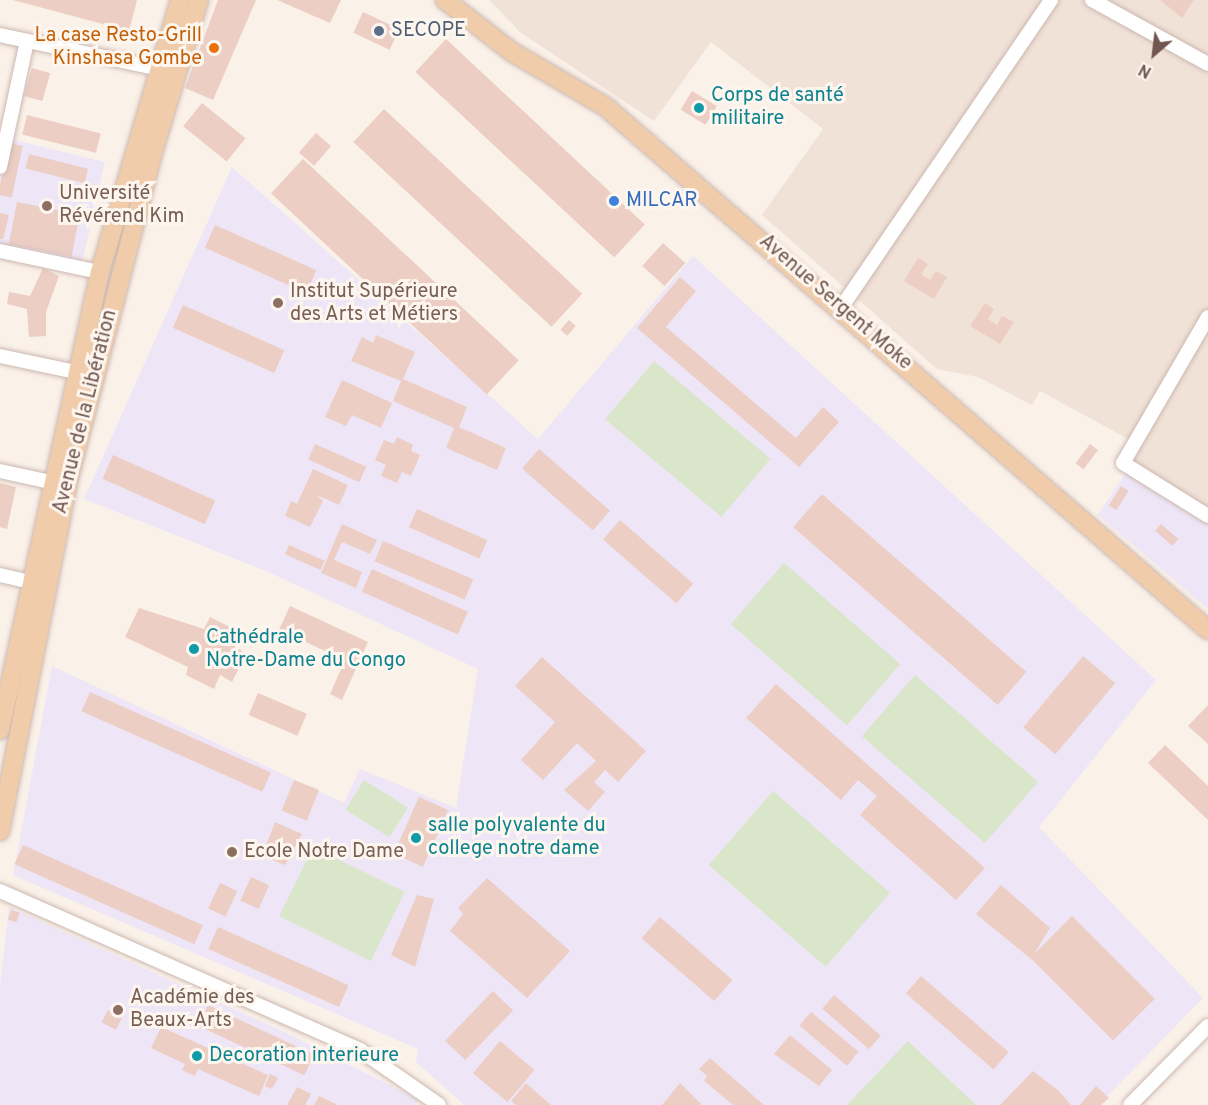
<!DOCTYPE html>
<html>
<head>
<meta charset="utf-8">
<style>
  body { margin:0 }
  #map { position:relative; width:1208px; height:1105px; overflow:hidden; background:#faf1e9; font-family:Overpass,sans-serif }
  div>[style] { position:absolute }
  .residential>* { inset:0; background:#f1e2d8 }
  .education>* { inset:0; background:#eee6f7 }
  .green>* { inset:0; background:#d9e6c9; transform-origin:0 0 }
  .building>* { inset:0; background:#eccec4; transform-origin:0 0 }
  .roads { filter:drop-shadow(0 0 2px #cbb8b0) drop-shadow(0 0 2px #cbb8b0) }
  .minor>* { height:14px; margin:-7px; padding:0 7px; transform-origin:7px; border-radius:7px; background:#fff }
  .major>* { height:18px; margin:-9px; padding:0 9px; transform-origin:9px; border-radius:9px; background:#f0ccaa }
  .dots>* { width:16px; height:16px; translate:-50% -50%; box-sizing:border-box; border:3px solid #fdf6ef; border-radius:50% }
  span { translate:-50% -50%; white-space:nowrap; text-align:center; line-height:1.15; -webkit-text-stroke:6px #fdf6ef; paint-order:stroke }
  .service-label { font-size:20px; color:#4e5e75 }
  .left { translate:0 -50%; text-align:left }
  .food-label { font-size:20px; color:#c56008 }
  .right { translate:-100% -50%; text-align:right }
  .culture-label { font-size:20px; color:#0d838f }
  .education-label { font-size:20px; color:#785e54 }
  .shop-label { font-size:20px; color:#366cbe }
  .street-label { font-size:20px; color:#715750 }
  .north { position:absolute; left:1124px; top:24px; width:60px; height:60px; -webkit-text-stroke:4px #fdf6ef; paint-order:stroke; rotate:208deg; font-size:16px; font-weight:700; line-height:24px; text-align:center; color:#715750 }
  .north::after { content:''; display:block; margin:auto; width:21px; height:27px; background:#715750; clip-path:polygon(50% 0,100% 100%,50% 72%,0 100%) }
</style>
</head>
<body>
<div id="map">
  <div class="residential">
    <i style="clip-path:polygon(489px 0,1208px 0,1208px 516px,1131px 464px,1141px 446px,1040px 391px,1032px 405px,978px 377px,937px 369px,762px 215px,823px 129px,711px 42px,654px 121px,521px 33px)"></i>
  </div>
  <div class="education">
    <i style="clip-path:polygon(6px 138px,105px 162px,82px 263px,0 246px,0 167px)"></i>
    <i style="clip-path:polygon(232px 167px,538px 439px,693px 256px,1156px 680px,1039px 827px,1203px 998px,1099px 1105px,464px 1105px,416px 1062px,418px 1049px,13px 875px,52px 666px,344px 803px,360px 769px,456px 808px,478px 669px,266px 571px,84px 499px)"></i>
    <i style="clip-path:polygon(1129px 468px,1208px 520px,1208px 609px,1098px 515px)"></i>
    <i style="clip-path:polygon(9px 907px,287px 1033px,419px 1100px,415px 1105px,0 1105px,0 986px)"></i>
  </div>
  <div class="green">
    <i style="left:654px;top:361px;width:152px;height:76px;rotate:40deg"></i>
    <i style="left:784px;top:563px;width:154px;height:81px;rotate:41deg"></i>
    <i style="left:915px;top:675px;width:163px;height:81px;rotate:41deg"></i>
    <i style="left:364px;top:780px;width:52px;height:35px;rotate:32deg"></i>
    <i style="left:773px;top:791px;width:155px;height:98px;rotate:41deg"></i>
    <i style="left:313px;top:847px;width:102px;height:77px;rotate:26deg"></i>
    <i style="clip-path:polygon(908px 1041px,976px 1105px,847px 1105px)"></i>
  </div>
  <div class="building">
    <i style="clip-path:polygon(13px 0,137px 0,129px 31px)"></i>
    <i style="clip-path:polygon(218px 0,256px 0,213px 100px,185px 88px)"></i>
    <i style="clip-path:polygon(277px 0,341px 0,330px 23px)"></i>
    <i style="clip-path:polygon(1160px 0,1194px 0,1182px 18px)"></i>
    <i style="left:363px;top:12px;width:40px;height:23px;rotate:25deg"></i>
    <i style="left:446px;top:39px;width:272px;height:45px;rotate:43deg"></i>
    <i style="left:32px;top:68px;width:19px;height:29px;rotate:16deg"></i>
    <i style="left:692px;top:91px;width:29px;height:22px;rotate:31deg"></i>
    <i style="left:202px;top:103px;width:56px;height:30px;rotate:39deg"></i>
    <i style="left:384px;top:109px;width:271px;height:45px;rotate:43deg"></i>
    <i style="left:27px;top:115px;width:76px;height:20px;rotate:14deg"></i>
    <i style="left:316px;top:133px;width:20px;height:26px;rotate:41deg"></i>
    <i style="left:9px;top:143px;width:14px;height:53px;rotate:12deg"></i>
    <i style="left:29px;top:154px;width:61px;height:15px;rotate:14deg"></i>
    <i style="left:303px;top:159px;width:295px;height:47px;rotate:43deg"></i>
    <i style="left:17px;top:202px;width:64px;height:43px;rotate:11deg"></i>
    <i style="clip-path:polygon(0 213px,9px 215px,3px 239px,0 239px)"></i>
    <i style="left:215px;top:225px;width:111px;height:25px;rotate:24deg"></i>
    <i style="left:663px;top:243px;width:30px;height:31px;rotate:42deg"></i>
    <i style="clip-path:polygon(918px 258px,928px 264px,921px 274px,930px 280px,936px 271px,947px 277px,934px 299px,904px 281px)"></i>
    <i style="clip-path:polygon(43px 268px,59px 276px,46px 312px,46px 336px,29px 337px,27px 309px,7px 304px,9px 292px,30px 296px)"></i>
    <i style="clip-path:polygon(680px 277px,696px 291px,666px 327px,796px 438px,823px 407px,839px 422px,799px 467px,637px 328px)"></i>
    <i style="clip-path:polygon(985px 303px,994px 309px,988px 319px,997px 325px,1002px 316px,1014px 322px,1000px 344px,970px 326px)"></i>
    <i style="left:183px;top:305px;width:111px;height:25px;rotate:24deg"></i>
    <i style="left:569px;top:320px;width:9px;height:13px;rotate:41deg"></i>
    <i style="clip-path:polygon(376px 335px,415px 352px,403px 379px,467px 407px,459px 427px,506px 448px,497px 470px,446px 448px,454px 428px,393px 401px,401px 381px,351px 361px,362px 337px,373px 343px)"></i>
    <i style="clip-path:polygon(342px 380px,392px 403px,381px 428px,352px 415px,346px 426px,325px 417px)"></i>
    <i style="clip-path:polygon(397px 437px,413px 445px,411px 451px,420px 455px,411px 476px,402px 472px,397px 483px,381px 476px,386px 465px,375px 460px,384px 440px,394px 444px)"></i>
    <i style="left:315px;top:444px;width:56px;height:17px;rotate:24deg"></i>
    <i style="left:1090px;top:444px;width:10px;height:24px;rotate:37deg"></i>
    <i style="left:539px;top:449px;width:94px;height:26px;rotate:41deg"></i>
    <i style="left:113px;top:455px;width:112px;height:26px;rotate:24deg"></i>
    <i style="clip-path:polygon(313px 469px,348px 485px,339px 505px,317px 495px,323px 501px,310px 527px,285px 516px,291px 501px,297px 504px)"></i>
    <i style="clip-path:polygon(0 483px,16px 487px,7px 529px,0 527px)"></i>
    <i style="left:1121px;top:486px;width:9px;height:23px;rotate:32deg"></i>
    <i style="left:822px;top:494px;width:271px;height:44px;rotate:41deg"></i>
    <i style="left:417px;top:509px;width:77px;height:20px;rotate:24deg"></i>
    <i style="left:620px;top:520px;width:97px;height:26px;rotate:41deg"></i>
    <i style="clip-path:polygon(342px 524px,377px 540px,370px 554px,342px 542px,334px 560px,362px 572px,356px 588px,321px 573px)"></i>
    <i style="left:1161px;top:524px;width:23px;height:9px;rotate:41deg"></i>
    <i style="left:383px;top:541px;width:98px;height:22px;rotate:23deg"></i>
    <i style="left:289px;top:545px;width:39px;height:10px;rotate:24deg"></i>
    <i style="left:372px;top:569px;width:105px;height:25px;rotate:24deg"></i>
    <i style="clip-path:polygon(290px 606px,368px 642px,342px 700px,330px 694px,345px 660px,279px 630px)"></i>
    <i style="clip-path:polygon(139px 608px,204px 629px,210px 617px,238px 631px,232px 644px,246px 654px,232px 682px,220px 675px,214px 689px,186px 675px,188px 667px,125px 637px)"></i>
    <i style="left:1083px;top:656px;width:42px;height:93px;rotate:40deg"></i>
    <i style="clip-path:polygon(542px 657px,646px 751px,618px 782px,605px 770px,594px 782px,605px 792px,588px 811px,564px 790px,596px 761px,577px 743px,543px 780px,521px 760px,555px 722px,515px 686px)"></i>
    <i style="clip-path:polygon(776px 684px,985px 868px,956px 900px,860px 815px,877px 796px,858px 780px,841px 800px,746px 718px)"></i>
    <i style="left:90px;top:692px;width:198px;height:21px;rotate:24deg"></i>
    <i style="left:258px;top:693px;width:53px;height:24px;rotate:23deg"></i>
    <i style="clip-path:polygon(1208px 705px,1208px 744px,1188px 726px)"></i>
    <i style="clip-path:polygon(1165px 745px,1208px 786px,1208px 820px,1148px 763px)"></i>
    <i style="left:294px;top:780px;width:27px;height:33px;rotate:22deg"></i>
    <i style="left:419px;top:797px;width:32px;height:62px;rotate:24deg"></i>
    <i style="clip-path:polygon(275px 822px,302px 834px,285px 865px,262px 856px)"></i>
    <i style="left:23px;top:845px;width:197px;height:21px;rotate:24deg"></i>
    <i style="left:251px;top:877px;width:20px;height:26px;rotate:24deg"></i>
    <i style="clip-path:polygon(487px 878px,570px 951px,527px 998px,450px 931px,463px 914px,458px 908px)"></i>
    <i style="left:220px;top:883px;width:19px;height:28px;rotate:25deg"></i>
    <i style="clip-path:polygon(1001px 885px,1050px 928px,1031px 959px,976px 914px)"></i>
    <i style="clip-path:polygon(417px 895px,434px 899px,415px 967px,391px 955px)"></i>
    <i style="left:11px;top:910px;width:9px;height:10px;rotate:18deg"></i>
    <i style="left:1072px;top:916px;width:117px;height:59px;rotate:45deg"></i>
    <i style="left:660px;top:917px;width:96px;height:28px;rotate:41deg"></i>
    <i style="left:218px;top:927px;width:143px;height:24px;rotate:24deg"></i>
    <i style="left:921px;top:976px;width:116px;height:23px;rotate:41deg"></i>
    <i style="left:493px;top:991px;width:28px;height:69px;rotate:44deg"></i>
    <i style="left:834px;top:995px;width:62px;height:18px;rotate:41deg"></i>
    <i style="left:208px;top:1005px;width:117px;height:23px;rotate:25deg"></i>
    <i style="left:108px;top:1010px;width:16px;height:14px;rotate:27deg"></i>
    <i style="left:811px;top:1012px;width:62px;height:18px;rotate:40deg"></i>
    <i style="clip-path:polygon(161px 1027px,268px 1075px,259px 1096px,198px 1069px,195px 1076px,182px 1070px,185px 1064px,151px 1048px)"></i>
    <i style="clip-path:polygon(790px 1035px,832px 1070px,819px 1086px,774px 1054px)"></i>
    <i style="left:500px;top:1041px;width:45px;height:42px;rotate:40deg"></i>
    <i style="clip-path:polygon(710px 1058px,764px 1105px,733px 1105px,704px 1081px,707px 1076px,699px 1069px)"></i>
    <i style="clip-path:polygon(1033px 1071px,1059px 1091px,1071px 1105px,1000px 1105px)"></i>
    <i style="clip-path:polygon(270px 1074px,278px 1078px,272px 1089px,265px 1086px)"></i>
    <i style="clip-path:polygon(526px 1083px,551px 1105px,516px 1105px,511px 1101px)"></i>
    <i style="clip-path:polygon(680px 1083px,701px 1104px,700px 1105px,662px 1105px)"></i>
    <i style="clip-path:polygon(1096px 1086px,1109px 1098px,1101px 1105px,1080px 1105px)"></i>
    <i style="clip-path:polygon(297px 1087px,311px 1094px,305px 1105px,287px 1105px)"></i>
    <i style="clip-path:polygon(319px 1096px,338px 1105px,314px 1105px)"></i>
  </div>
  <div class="roads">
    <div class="minor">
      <i style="left:1092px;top:0;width:132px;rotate:28.9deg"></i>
      <i style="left:0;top:35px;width:173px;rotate:12deg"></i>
      <i style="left:0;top:167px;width:129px;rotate:-77.9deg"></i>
      <i style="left:0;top:251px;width:102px;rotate:11.9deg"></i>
      <i style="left:841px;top:308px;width:373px;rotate:-55.7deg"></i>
      <i style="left:1208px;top:317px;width:169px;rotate:120.2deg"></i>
      <i style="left:1123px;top:463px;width:100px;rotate:31.9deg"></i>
      <i style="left:0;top:356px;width:78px;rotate:11.9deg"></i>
      <i style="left:0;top:471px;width:51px;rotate:12.4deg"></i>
      <i style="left:0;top:575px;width:40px;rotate:13deg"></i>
      <i style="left:0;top:891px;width:394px;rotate:23.8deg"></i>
      <i style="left:360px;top:1050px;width:96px;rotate:34.8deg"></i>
      <i style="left:1130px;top:1105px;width:111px;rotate:-45.4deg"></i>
    </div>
    <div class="major">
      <i style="left:445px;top:0;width:85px;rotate:37.8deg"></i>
      <i style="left:512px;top:52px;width:109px;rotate:30.3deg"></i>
      <i style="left:606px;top:107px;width:797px;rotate:40.98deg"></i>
      <i style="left:0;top:730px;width:469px;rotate:-77.7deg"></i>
      <i style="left:100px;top:272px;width:284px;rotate:-73.6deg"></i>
      <i style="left:0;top:831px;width:357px;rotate:-79deg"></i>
      <i style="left:68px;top:481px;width:340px;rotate:-75.5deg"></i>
      <i style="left:153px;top:152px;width:159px;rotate:-73.2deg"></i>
    </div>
  </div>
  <div class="dots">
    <i style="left:379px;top:31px;background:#5c6f8a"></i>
    <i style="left:214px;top:48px;background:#e8710a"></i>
    <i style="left:699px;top:108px;background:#0f9aa8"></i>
    <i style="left:614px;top:201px;background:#3f7fe0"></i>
    <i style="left:47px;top:206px;background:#8d6e63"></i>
    <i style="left:278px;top:303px;background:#8d6e63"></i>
    <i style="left:194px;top:649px;background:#0f9aa8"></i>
    <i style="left:416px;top:838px;background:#0f9aa8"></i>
    <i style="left:232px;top:852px;background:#8d6e63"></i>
    <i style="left:118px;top:1010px;background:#8d6e63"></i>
    <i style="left:197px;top:1056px;background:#0f9aa8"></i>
  </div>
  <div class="service-label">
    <span class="left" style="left:391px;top:31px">SECOPE</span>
  </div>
  <div class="food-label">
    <span class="right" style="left:202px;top:48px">La case Resto-Grill<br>Kinshasa Gombe</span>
  </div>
  <div class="culture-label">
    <span class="left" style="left:711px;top:108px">Corps de santé<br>militaire</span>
    <span class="left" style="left:206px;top:650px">Cathédrale<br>Notre-Dame du Congo</span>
    <span class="left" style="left:428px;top:838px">salle polyvalente du<br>college notre dame</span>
    <span class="left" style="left:209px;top:1056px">Decoration interieure</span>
  </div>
  <div class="education-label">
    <span class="left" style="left:59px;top:206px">Université<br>Révérend Kim</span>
    <span class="left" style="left:290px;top:304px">Institut Supérieure<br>des Arts et Métiers</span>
    <span class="left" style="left:244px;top:852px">Ecole Notre Dame</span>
    <span class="left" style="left:130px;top:1010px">Académie des<br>Beaux-Arts</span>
  </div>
  <div class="shop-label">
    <span class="left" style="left:626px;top:201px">MILCAR</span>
  </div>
  <div class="street-label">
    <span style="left:835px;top:303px;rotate:41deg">Avenue Sergent Moke</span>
    <span style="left:86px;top:412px;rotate:-76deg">Avenue de la Libération</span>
  </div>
  <div class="north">N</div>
</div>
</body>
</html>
